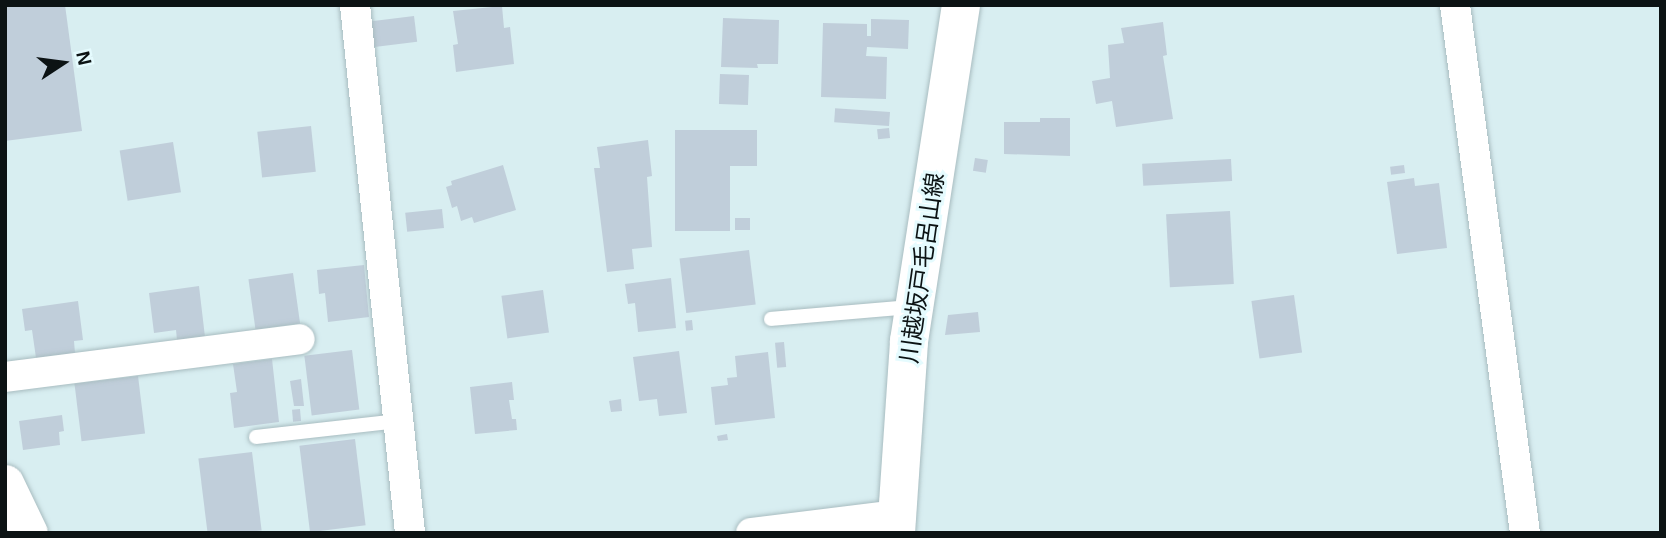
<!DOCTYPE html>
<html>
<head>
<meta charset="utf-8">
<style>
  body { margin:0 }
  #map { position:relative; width:1666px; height:538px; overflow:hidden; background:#d8eef1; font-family:Arial,"Noto Sans JP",sans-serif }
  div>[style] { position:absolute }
  .building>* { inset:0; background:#c0ceda; transform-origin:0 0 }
  .roads { filter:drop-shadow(0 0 2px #a8bcc0) drop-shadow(0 0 2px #a8bcc0) }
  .service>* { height:14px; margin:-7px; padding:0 7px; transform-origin:7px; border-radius:7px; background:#fff }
  .minor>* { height:30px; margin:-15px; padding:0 15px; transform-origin:15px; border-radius:15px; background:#fff }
  .tertiary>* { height:37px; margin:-18.5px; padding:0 18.5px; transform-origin:18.5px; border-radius:18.5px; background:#fff }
  .primary>* { height:38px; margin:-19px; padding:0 19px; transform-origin:19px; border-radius:19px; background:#fff }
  span { translate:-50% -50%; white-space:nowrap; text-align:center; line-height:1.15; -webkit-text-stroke:6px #e5fbfe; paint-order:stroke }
  .street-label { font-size:24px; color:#0c1314 }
  .frame { position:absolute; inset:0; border:7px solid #0c1314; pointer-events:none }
  .north { position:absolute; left:28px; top:28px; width:70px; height:70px; -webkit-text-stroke:5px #e5fbfe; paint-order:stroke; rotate:77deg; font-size:19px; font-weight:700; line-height:28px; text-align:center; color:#0c1314 }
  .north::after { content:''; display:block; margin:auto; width:24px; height:32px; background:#0c1314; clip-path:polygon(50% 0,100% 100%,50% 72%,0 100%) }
</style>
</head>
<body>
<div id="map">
  <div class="building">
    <i style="clip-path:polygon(5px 5px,65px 5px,82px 131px,5px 141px)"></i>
    <i style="clip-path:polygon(502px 6px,504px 28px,510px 27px,514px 64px,456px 72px,453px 45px,458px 44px,453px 11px)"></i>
    <i style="left:414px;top:16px;width:26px;height:47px;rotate:83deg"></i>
    <i style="clip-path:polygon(723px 18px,779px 20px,778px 64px,757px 64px,758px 68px,721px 67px)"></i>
    <i style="clip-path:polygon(871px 19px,909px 20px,908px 49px,867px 47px,866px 56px,887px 57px,886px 99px,821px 97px,823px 23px,867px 24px,867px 36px,871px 36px)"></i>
    <i style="clip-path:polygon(1163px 22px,1167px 55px,1163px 56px,1173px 119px,1116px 127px,1112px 101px,1096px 104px,1092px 81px,1110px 78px,1108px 45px,1124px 43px,1121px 28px)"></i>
    <i style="left:720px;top:74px;width:29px;height:30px;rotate:2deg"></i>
    <i style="left:890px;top:112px;width:14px;height:55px;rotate:94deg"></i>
    <i style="clip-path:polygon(1040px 118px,1070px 118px,1070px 156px,1004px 154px,1004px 122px,1040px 122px)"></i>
    <i style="left:311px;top:126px;width:46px;height:54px;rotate:84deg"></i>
    <i style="left:889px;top:128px;width:10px;height:12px;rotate:84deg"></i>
    <i style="clip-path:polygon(675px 130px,757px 130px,757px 166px,730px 166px,730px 231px,675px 231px)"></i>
    <i style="clip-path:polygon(648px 140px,652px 176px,647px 177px,652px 247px,632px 249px,634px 269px,607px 272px,594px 168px,600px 168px,597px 147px)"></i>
    <i style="left:173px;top:142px;width:51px;height:54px;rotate:81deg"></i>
    <i style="left:975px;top:158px;width:13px;height:13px;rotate:9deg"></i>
    <i style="left:1231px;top:159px;width:22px;height:89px;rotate:87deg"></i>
    <i style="clip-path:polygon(503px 165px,516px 210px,474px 223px,472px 217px,461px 221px,457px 206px,452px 208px,446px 187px,452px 185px,451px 181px)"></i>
    <i style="left:1404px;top:165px;width:8px;height:14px;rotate:83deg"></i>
    <i style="clip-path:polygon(1414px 178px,1415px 186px,1439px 183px,1447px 248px,1397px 254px,1387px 182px)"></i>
    <i style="left:442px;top:209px;width:19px;height:37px;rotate:84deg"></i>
    <i style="left:1230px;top:211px;width:73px;height:64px;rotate:87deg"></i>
    <i style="left:735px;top:218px;width:15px;height:12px"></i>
    <i style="left:749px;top:250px;width:55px;height:70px;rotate:83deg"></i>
    <i style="clip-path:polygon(364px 265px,369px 317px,328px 322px,325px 293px,319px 294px,317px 270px)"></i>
    <i style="left:293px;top:273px;width:51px;height:45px;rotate:82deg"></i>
    <i style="clip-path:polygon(671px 278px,676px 328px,638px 332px,635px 303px,628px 304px,625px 284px)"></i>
    <i style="clip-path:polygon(199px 286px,205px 337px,177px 340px,176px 330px,154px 333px,149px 293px)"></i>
    <i style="left:543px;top:290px;width:43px;height:42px;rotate:82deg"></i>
    <i style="left:1294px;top:295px;width:58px;height:43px;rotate:82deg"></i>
    <i style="clip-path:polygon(78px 301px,83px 340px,74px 341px,75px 353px,36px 358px,32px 330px,25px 331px,22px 309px)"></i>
    <i style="clip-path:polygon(978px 312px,980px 332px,945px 335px,948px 315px)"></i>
    <i style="left:692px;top:320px;width:10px;height:7px;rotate:84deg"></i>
    <i style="left:784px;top:342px;width:25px;height:9px;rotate:85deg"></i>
    <i style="left:352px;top:350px;width:60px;height:48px;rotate:83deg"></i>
    <i style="clip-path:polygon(679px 351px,687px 413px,659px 416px,657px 399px,639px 401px,633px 357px)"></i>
    <i style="clip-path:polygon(768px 352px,775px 418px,715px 425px,711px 387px,728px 385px,727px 378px,737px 377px,735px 356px)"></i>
    <i style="clip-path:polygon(272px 359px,279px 422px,234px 428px,230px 393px,237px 392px,233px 364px)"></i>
    <i style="left:138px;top:376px;width:58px;height:64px;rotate:83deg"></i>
    <i style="clip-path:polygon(301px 379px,304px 406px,294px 406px,290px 381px)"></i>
    <i style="clip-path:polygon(512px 382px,514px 400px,509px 400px,512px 419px,516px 419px,517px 430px,475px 434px,470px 387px)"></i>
    <i style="clip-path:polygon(621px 399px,622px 411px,611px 412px,609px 401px)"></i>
    <i style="left:300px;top:409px;width:12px;height:8px;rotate:85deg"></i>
    <i style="clip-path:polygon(62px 415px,64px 431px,59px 432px,60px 445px,23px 450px,19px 421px)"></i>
    <i style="clip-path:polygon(727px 434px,728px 440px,718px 441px,717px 436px)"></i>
    <i style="left:355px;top:439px;width:87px;height:56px;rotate:83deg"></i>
    <i style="left:252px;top:452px;width:79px;height:54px;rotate:83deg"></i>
  </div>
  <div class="roads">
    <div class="service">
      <i style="left:771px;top:319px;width:142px;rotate:-4.9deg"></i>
      <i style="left:256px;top:437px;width:143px;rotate:-6.4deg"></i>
    </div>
    <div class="minor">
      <i style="left:355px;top:5px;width:531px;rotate:84.05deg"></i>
      <i style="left:1455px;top:5px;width:533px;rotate:82.45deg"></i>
      <i style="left:5px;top:377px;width:297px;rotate:-7.3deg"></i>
      <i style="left:751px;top:533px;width:147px;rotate:-7deg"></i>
    </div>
    <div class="tertiary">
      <i style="left:5px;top:483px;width:55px;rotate:64.4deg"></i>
    </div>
    <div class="primary">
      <i style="left:896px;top:533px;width:192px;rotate:-86.1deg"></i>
      <i style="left:909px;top:341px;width:340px;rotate:-81.2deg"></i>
    </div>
  </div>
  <div class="street-label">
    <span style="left:922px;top:268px;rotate:-82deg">川越坂戸毛呂山線</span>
  </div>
  <div class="frame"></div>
  <div class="north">N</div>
</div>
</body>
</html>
